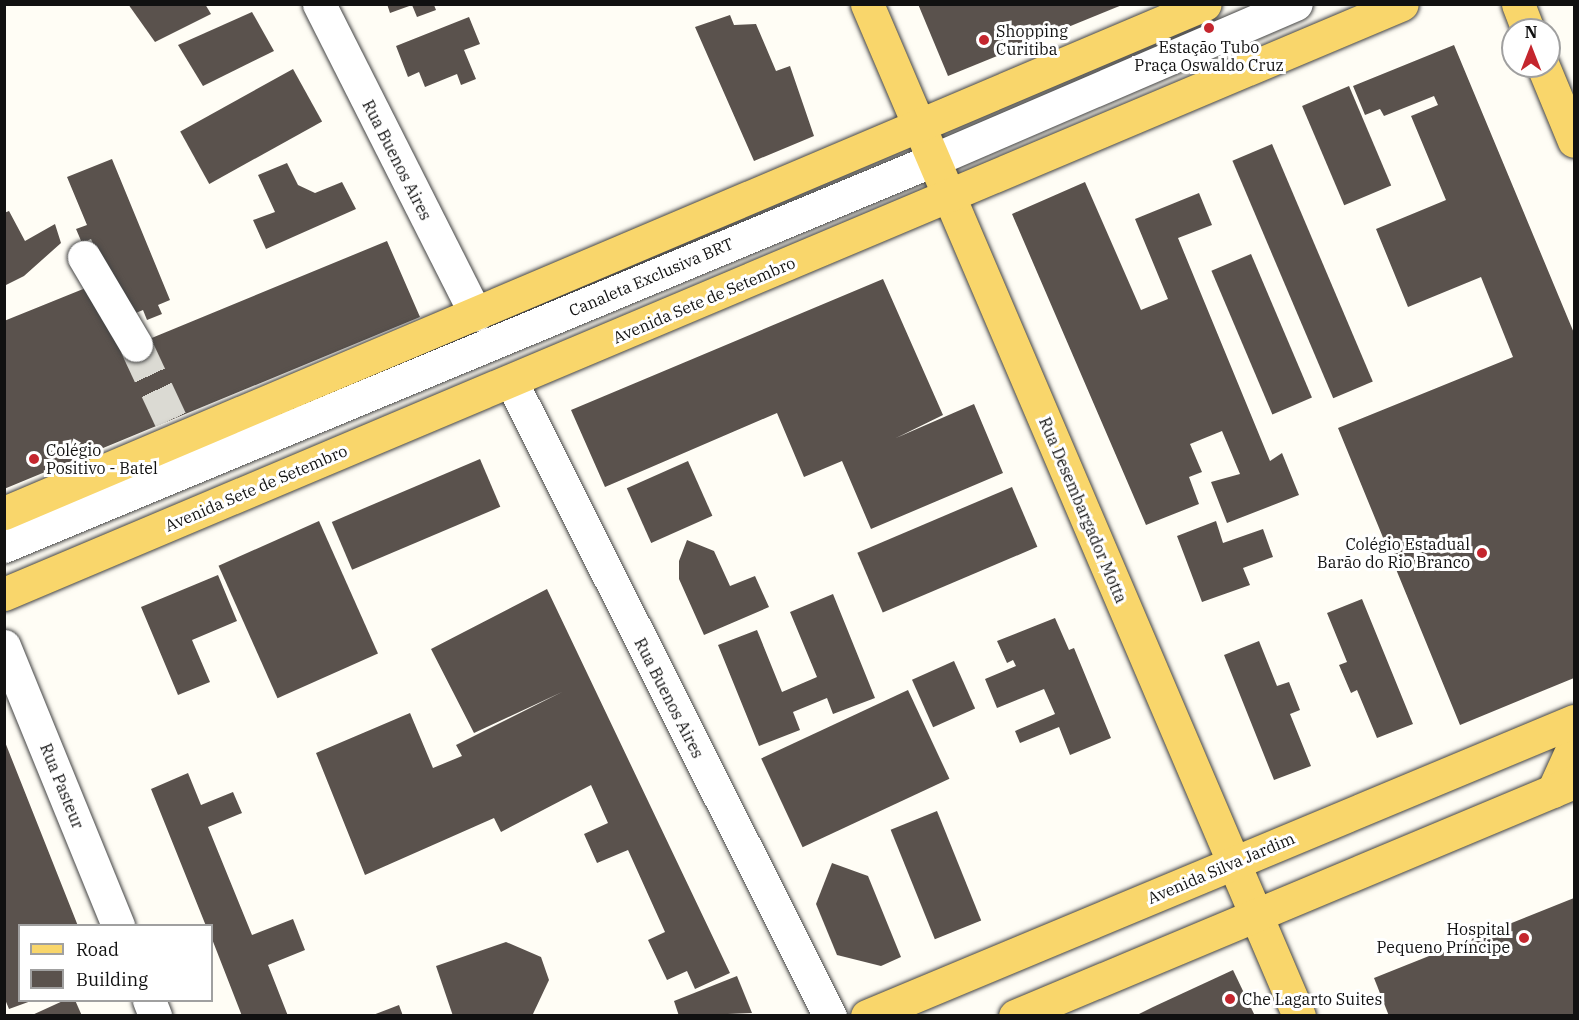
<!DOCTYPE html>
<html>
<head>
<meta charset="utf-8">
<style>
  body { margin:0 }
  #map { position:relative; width:1579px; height:1020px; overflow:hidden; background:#fffdf5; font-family:"IBM Plex Serif",serif }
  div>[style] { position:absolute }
  .building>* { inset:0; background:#5a524d; transform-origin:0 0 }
  .minor-tunnel>* { height:33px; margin-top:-16.5px; transform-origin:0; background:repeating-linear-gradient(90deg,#dbdad3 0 33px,transparent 0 49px) }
  .roads { filter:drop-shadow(0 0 2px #444) drop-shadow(0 0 2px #444) }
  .minor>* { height:33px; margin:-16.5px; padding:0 16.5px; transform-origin:16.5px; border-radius:16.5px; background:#fff }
  .major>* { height:33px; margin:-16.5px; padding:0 16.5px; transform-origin:16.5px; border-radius:16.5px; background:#f9d66b }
  .dots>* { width:16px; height:16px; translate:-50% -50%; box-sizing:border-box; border:3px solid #fff; border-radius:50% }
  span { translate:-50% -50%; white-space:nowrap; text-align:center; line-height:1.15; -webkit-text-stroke:6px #fff; paint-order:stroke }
  .poi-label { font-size:16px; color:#111 }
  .left { translate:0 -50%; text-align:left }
  .right { translate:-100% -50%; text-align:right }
  .street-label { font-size:16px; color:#111 }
  .frame { position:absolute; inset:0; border:6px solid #111; pointer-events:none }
  .legend { position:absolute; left:18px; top:924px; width:195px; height:78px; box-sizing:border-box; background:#fff; border:2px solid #a0a0a0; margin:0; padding:8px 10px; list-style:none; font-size:18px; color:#111 }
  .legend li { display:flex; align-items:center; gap:12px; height:30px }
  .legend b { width:30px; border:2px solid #a0a0a0 }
  .north { position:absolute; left:1501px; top:18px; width:60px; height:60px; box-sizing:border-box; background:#fff; border:2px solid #a0a0a0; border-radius:50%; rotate:0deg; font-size:16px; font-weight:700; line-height:24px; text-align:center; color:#111 }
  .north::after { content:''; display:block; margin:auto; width:21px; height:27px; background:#c4262e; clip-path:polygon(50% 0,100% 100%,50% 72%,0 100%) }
</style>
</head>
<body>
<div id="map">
  <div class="building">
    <i style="clip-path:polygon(128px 4px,205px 4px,211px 14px,155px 42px)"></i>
    <i style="clip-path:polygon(387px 4px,411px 4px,412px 5px,390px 13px)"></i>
    <i style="clip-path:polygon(918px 4px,1122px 4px,1122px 5px,948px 76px)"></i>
    <i style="clip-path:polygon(412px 5px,434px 5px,436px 10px,417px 17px)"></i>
    <i style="clip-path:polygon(252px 12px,274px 51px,203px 86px,178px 45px)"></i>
    <i style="clip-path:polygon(730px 15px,734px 25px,756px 24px,776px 71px,790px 66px,814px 136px,754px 161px,695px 27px)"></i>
    <i style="clip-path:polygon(469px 17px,480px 44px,464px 50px,476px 79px,461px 85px,457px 74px,425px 87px,419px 72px,408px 77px,396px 46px)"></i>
    <i style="clip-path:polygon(1454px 45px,1574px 333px,1574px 678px,1460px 725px,1338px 428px,1513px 357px,1481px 277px,1408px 307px,1376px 229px,1446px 200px,1411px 116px,1438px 105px,1434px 96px,1384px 116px,1380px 109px,1365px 115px,1353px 86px)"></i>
    <i style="left:293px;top:69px;width:60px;height:129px;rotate:61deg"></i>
    <i style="left:1349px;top:86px;width:108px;height:51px;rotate:67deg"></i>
    <i style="left:1272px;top:144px;width:258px;height:43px;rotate:67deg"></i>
    <i style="clip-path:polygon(112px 159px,170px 300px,158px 305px,162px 314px,147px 320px,143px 310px,124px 318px,91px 239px,82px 243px,76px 229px,87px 225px,67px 177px)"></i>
    <i style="clip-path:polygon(287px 163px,298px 185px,315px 193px,342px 182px,356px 209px,266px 249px,253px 220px,275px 212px,258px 175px)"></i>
    <i style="clip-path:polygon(1085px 182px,1141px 310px,1168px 299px,1135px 219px,1199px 193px,1212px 225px,1178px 238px,1270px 461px,1282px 453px,1299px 495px,1227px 523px,1211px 482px,1240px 474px,1222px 431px,1190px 444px,1202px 472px,1189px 477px,1199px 504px,1146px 525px,1012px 214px)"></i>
    <i style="clip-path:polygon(9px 211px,25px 241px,55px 224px,61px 243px,24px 276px,4px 286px,4px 213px)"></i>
    <i style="clip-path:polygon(387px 241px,420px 317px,4px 489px,4px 321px,98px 283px,125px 349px)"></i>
    <i style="left:1251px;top:254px;width:156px;height:43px;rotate:67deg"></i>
    <i style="clip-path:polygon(883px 279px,943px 415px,896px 438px,974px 404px,1003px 473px,871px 529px,842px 461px,804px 477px,777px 413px,605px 487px,571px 410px)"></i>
    <i style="left:480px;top:459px;width:52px;height:161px;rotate:67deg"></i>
    <i style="left:688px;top:461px;width:60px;height:67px;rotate:66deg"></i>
    <i style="left:1012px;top:487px;width:65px;height:168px;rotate:67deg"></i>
    <i style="left:319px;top:521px;width:145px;height:110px;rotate:66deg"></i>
    <i style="clip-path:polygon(1216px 521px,1223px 543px,1263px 529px,1273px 557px,1243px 568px,1250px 585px,1202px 602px,1177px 536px)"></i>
    <i style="clip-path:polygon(687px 540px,714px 551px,730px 586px,755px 576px,769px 607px,704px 635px,679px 579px,679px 561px)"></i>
    <i style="clip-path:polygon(218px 575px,237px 621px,192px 640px,210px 682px,178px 695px,141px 607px)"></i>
    <i style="clip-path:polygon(547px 589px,730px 973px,695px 989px,687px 971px,667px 980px,648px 940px,665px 932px,628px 850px,597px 863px,584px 834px,608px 823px,591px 785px,501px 832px,494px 818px,365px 875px,316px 753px,410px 713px,433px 768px,462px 756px,456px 745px,562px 692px,474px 733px,431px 649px)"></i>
    <i style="clip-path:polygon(833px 594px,875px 698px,833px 714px,827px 698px,793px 712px,800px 730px,759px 746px,718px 645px,757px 630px,782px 692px,817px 677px,790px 612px)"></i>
    <i style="clip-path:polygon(1362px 599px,1413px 724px,1377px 738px,1357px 690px,1351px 693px,1339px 665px,1347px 662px,1327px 613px)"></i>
    <i style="clip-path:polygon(1055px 618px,1069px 650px,1074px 648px,1111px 738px,1070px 755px,1059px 727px,1020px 743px,1015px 731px,1055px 714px,1044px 689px,997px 708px,985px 679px,1016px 666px,1013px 660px,1007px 663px,997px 641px)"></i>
    <i style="clip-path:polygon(1259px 641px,1277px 686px,1289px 682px,1300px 710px,1290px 714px,1311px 766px,1274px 780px,1224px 655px)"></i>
    <i style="left:954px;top:661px;width:52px;height:46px;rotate:66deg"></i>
    <i style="left:908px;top:690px;width:98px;height:162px;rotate:65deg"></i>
    <i style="clip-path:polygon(5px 742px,78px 926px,20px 926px,20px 1000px,31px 1001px,9px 1009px,4px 997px)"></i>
    <i style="clip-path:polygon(188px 773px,201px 805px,233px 792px,242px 813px,208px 827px,252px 935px,293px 919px,305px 950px,268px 965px,288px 1016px,242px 1016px,212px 939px,212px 926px,206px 926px,151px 789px)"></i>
    <i style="left:937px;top:811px;width:118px;height:50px;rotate:68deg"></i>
    <i style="clip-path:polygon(832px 863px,868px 876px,901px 957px,881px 966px,837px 955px,816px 904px)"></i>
    <i style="clip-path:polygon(1574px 898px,1574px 1016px,1389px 1016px,1374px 978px)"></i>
    <i style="clip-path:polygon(506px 942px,541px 957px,549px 980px,532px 1016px,453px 1016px,436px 966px)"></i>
    <i style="clip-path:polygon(1233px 970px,1255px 1016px,1135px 1016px,1153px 1007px)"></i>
    <i style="clip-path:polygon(737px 976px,752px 1013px,679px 1016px,674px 1001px)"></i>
    <i style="clip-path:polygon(65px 1000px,75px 1000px,82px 1016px,30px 1016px)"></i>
    <i style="clip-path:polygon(399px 1005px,403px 1016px,373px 1016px,373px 1015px)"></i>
  </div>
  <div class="minor-tunnel">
    <i style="left:136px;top:345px;width:83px;rotate:65deg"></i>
  </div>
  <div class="roads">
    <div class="minor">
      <i style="left:319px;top:4px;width:348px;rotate:63.2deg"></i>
      <i style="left:84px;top:257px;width:102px;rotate:59.4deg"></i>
      <i style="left:511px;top:381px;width:711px;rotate:63.33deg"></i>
      <i style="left:4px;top:546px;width:1006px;rotate:-22.56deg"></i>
      <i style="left:933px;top:160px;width:395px;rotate:-23.3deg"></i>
      <i style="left:4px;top:646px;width:302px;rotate:67.8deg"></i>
      <i style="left:149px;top:1000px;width:17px;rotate:69deg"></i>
    </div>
    <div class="major">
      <i style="left:867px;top:4px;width:1100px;rotate:66.88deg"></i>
      <i style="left:1518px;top:4px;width:28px;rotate:69deg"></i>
      <i style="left:1543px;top:66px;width:81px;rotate:67.5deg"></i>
      <i style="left:4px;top:513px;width:1304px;rotate:-22.97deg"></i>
      <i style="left:4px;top:594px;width:1517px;rotate:-22.88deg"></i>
      <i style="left:1553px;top:791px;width:51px;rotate:-65.5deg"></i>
      <i style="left:867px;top:1016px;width:766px;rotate:-22.65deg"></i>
      <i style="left:1015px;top:1016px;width:606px;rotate:-22.71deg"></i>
    </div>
  </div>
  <div class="dots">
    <i style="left:1209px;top:28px;background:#c4262e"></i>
    <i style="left:984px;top:40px;background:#c4262e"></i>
    <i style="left:34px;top:459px;background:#c4262e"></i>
    <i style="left:1482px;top:553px;background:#c4262e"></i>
    <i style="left:1524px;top:938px;background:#c4262e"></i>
    <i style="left:1230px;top:999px;background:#c4262e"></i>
  </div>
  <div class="poi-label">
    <span class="left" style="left:996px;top:40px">Shopping<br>Curitiba</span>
    <span style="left:1209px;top:56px">Estação Tubo<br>Praça Oswaldo Cruz</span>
    <span class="left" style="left:46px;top:459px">Colégio<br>Positivo - Batel</span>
    <span class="right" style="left:1470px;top:553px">Colégio Estadual<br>Barão do Rio Branco</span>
    <span class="right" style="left:1510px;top:938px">Hospital<br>Pequeno Príncipe</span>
    <span class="left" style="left:1242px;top:999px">Che Lagarto Suites</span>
  </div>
  <div class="street-label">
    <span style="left:397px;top:160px;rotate:63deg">Rua Buenos Aires</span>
    <span style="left:651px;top:277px;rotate:-23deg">Canaleta Exclusiva BRT</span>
    <span style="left:704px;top:300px;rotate:-23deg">Avenida Sete de Setembro</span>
    <span style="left:256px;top:488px;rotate:-23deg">Avenida Sete de Setembro</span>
    <span style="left:1083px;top:510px;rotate:67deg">Rua Desembargador Motta</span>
    <span style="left:669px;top:698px;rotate:63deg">Rua Buenos Aires</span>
    <span style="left:62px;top:786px;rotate:68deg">Rua Pasteur</span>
    <span style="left:1221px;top:868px;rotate:-23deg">Avenida Silva Jardim</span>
  </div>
  <div class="frame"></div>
  <ul class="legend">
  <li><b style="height:8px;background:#f9d66b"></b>Road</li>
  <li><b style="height:16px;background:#5a524d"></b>Building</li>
  </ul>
  <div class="north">N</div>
</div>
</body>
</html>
